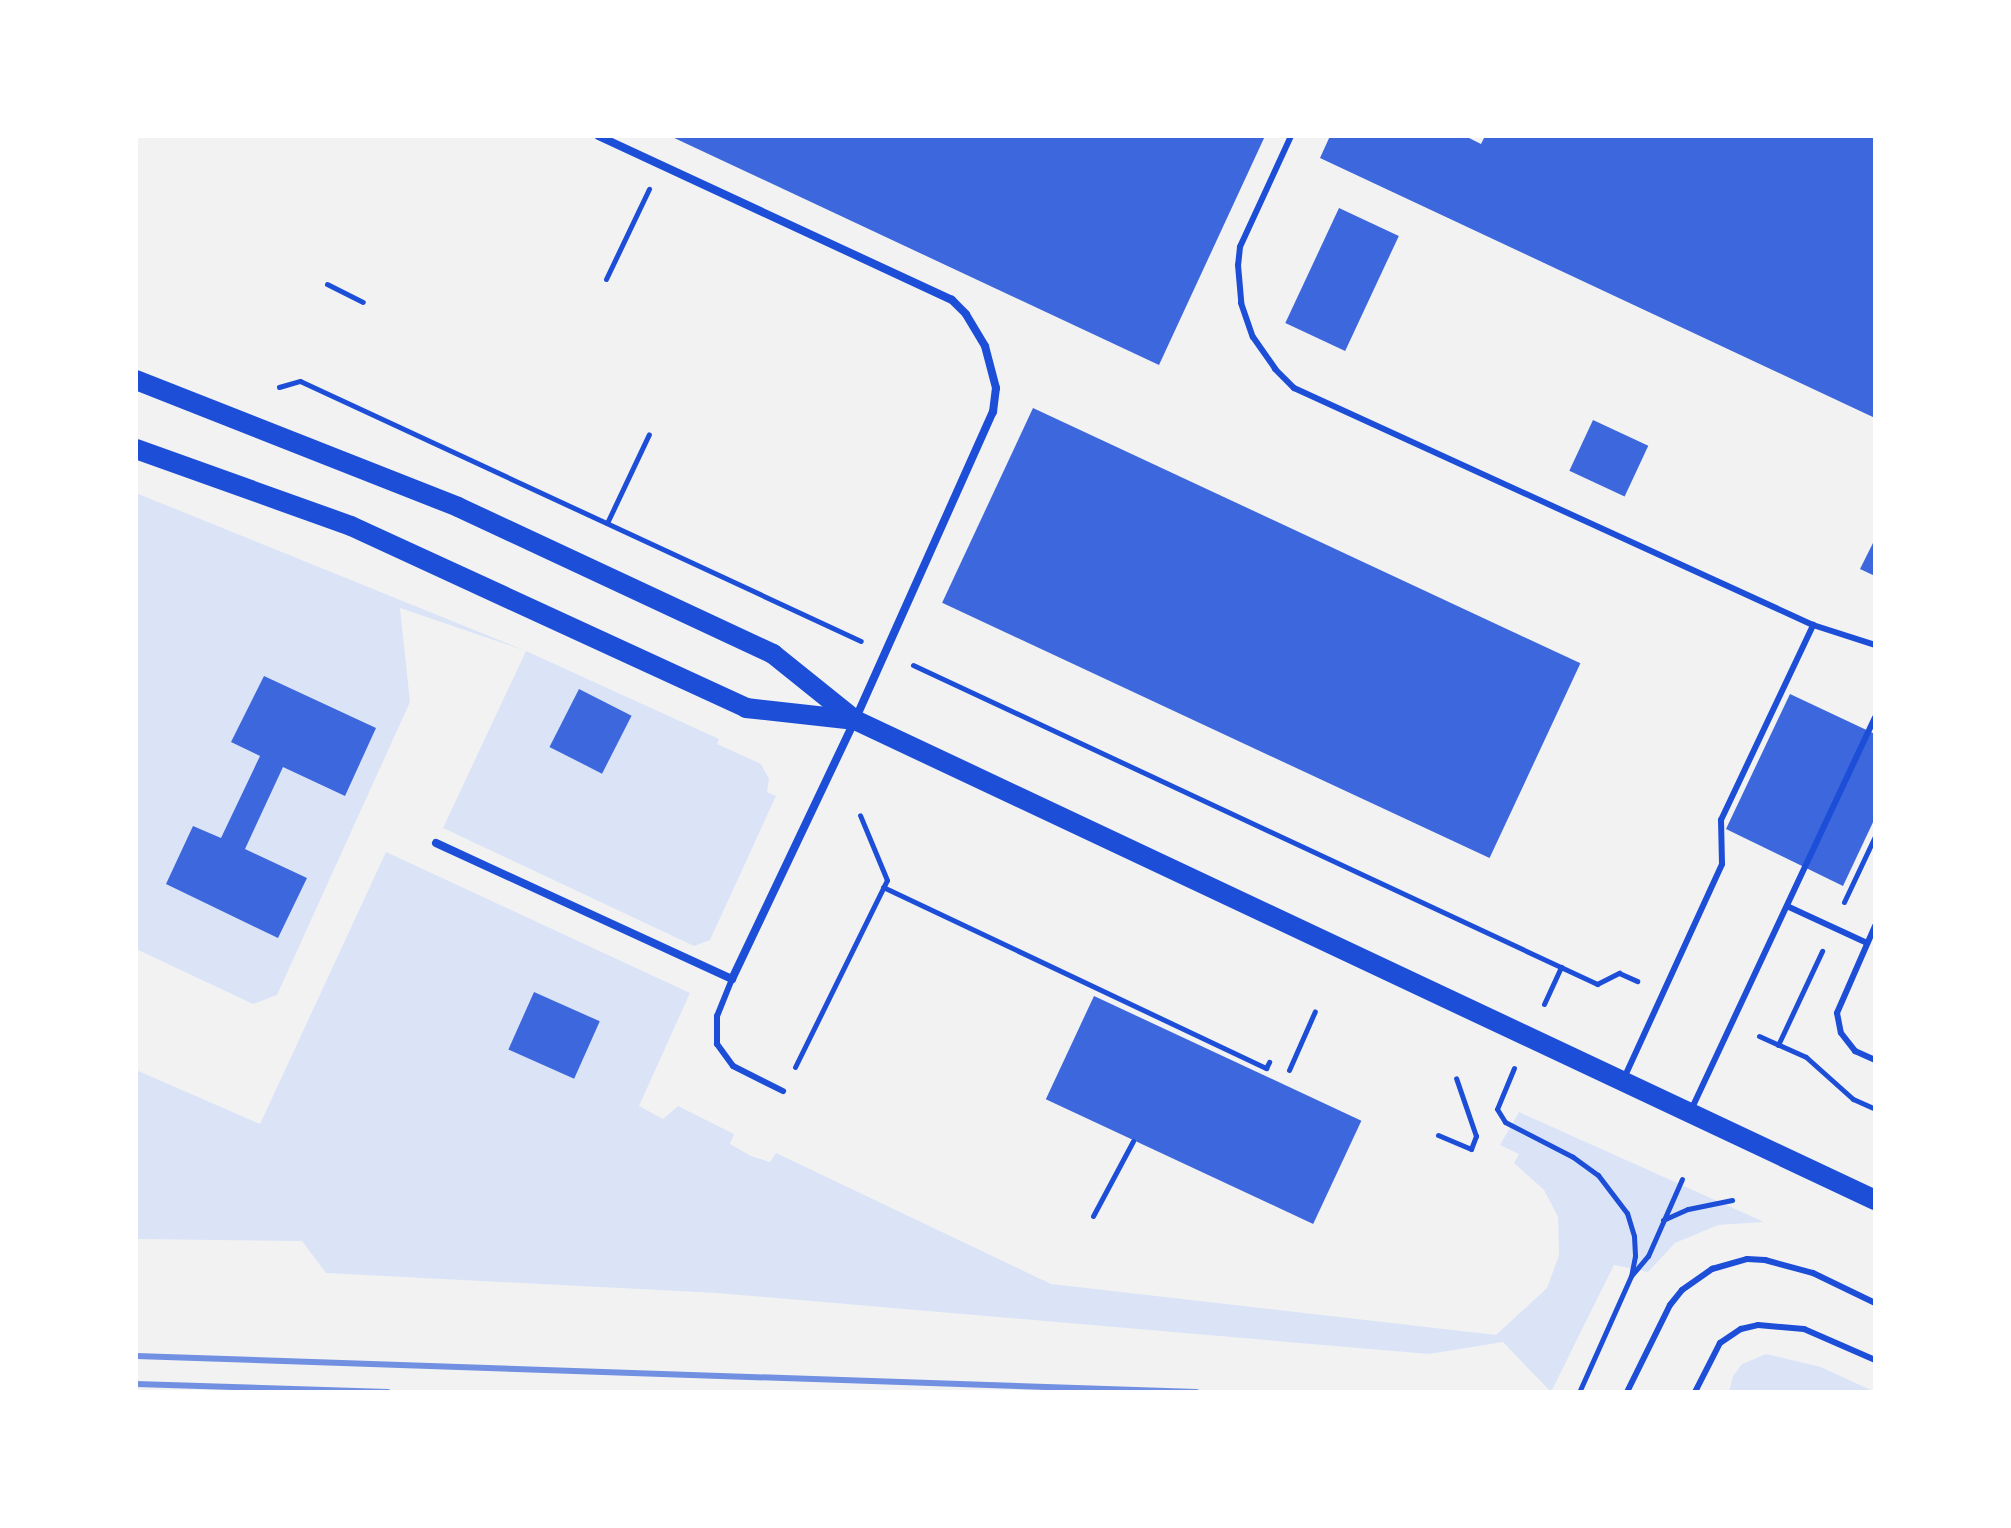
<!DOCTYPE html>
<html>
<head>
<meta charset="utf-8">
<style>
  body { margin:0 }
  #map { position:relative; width:2011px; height:1528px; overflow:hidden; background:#f2f2f2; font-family:Inter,sans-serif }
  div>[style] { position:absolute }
  .green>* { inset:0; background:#dbe4f7 }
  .building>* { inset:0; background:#3d67dc; transform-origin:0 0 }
  .path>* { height:5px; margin:-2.5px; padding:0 2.5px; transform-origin:2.5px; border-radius:2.5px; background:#1d4ed8 }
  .service>* { height:6px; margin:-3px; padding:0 3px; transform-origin:3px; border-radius:3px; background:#1d4ed8 }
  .minor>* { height:8px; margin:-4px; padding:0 4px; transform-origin:4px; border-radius:4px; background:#1d4ed8 }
  .primary>* { height:20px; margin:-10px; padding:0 10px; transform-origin:10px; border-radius:10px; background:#1d4ed8 }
  .rail>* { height:6px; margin:-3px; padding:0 3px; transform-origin:3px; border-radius:3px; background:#7290e2 }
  span { translate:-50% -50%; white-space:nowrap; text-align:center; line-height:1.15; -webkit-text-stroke:8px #fff; paint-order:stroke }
  .frame { position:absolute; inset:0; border:138px solid #fff; pointer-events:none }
</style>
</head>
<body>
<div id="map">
  <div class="green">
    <i style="clip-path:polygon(136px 493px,526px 651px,719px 739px,717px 744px,761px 764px,769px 779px,767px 792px,776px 796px,710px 940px,694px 946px,443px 828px,526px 651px,400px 608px,410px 702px,277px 995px,253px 1004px,136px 949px)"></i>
    <i style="clip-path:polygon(386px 852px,690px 993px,639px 1106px,663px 1119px,678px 1106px,734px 1134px,730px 1144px,751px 1156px,770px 1162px,776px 1153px,1051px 1284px,1496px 1335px,1547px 1288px,1559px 1255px,1558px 1217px,1544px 1190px,1514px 1163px,1519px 1154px,1500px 1145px,1519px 1112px,1764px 1222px,1718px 1225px,1675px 1243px,1648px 1272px,1614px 1265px,1551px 1392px,1503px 1342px,1429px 1354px,717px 1293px,326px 1273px,302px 1241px,136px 1239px,136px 1070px,260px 1124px)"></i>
    <i style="clip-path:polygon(1766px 1354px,1821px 1367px,1875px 1392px,1729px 1392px,1733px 1376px,1742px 1364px)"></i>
  </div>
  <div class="building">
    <i style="clip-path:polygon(670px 136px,1265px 136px,1159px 365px)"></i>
    <i style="clip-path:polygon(1330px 136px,1465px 136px,1481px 144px,1485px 136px,1875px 136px,1875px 418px,1320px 158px)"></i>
    <i style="left:1339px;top:208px;width:66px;height:127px;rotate:25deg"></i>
    <i style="left:1033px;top:408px;width:604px;height:215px;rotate:25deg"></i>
    <i style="left:1593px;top:420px;width:61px;height:56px;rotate:25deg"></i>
    <i style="clip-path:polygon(1875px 539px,1875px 576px,1860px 569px)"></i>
    <i style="clip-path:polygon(264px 676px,376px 728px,345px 796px,283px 767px,245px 849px,307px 878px,278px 938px,166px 884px,193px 826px,221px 838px,260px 756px,231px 742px)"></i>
    <i style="left:579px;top:689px;width:59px;height:65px;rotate:27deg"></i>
    <i style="clip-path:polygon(1790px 694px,1875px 734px,1875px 818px,1843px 886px,1726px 829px)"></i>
    <i style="left:534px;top:992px;width:72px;height:63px;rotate:24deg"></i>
    <i style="left:1094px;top:996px;width:295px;height:114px;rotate:25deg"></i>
  </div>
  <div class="path">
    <i style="left:606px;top:279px;width:100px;rotate:-64.5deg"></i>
    <i style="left:327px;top:284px;width:40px;rotate:26.6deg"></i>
    <i style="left:279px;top:387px;width:22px;rotate:-16deg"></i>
    <i style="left:300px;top:381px;width:618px;rotate:24.87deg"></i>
    <i style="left:607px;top:523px;width:98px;rotate:-64.7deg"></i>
    <i style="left:913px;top:665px;width:755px;rotate:25deg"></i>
    <i style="left:1597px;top:984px;width:25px;rotate:-27deg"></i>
    <i style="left:1619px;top:973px;width:20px;rotate:24deg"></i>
    <i style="left:883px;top:887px;width:424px;rotate:25.3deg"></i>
    <i style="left:1266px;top:1068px;width:7px;rotate:-63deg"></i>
    <i style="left:1844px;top:902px;width:73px;rotate:-64.8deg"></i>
    <i style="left:1544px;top:1004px;width:41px;rotate:-65.3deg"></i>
    <i style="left:1759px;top:1036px;width:51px;rotate:24.1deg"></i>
    <i style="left:1806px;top:1057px;width:63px;rotate:41.8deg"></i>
    <i style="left:1853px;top:1099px;width:24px;rotate:24deg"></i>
    <i style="left:1778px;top:1045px;width:104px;rotate:-64.9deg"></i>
    <i style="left:795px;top:1067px;width:208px;rotate:-63.8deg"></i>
    <i style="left:887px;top:880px;width:70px;rotate:-112.6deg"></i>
    <i style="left:1514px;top:1068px;width:44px;rotate:112.5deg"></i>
    <i style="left:1497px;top:1109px;width:15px;rotate:58deg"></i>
    <i style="left:1505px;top:1122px;width:76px;rotate:27.2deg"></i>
    <i style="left:1573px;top:1157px;width:31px;rotate:36deg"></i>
    <i style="left:1598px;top:1175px;width:48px;rotate:52.7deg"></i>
    <i style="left:1627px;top:1213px;width:24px;rotate:73deg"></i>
    <i style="left:1634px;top:1236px;width:20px;rotate:87deg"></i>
    <i style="left:1635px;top:1256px;width:20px;rotate:101deg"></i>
    <i style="left:1631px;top:1276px;width:127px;rotate:114.1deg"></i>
    <i style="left:1289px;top:1070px;width:64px;rotate:-66.2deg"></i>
    <i style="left:1438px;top:1135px;width:36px;rotate:23deg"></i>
    <i style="left:1471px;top:1149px;width:14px;rotate:-69deg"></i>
    <i style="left:1476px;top:1136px;width:61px;rotate:-109deg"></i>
    <i style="left:1093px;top:1216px;width:85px;rotate:-61.9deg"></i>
    <i style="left:1663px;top:1220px;width:27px;rotate:-24deg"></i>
    <i style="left:1688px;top:1209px;width:45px;rotate:-11.6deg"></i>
    <i style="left:1631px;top:1276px;width:26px;rotate:-50deg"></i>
    <i style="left:1648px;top:1256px;width:84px;rotate:-66.2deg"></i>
  </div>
  <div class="service">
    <i style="left:1291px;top:136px;width:122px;rotate:114.7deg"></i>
    <i style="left:1240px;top:247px;width:18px;rotate:96deg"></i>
    <i style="left:1238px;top:265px;width:38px;rotate:85deg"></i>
    <i style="left:1241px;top:303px;width:36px;rotate:71deg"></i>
    <i style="left:1253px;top:337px;width:39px;rotate:55deg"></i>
    <i style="left:1275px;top:369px;width:27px;rotate:45deg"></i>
    <i style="left:1294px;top:388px;width:571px;rotate:24.54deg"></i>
    <i style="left:1813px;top:625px;width:65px;rotate:17.9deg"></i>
    <i style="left:1789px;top:907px;width:86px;rotate:24.8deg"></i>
    <i style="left:1875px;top:926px;width:95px;rotate:113.6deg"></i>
    <i style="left:1837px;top:1013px;width:20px;rotate:79deg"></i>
    <i style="left:1841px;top:1033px;width:23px;rotate:52deg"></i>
    <i style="left:1855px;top:1051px;width:22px;rotate:24deg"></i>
    <i style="left:732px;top:979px;width:40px;rotate:112deg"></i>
    <i style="left:717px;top:1016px;width:28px;rotate:90deg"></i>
    <i style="left:717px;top:1044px;width:27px;rotate:54deg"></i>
    <i style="left:733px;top:1066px;width:56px;rotate:26.6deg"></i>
    <i style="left:1625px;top:1076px;width:233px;rotate:-65.4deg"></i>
    <i style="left:1722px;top:864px;width:44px;rotate:-91.3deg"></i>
    <i style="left:1721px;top:820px;width:216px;rotate:-64.7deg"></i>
    <i style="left:1692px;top:1108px;width:431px;rotate:-64.9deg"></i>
    <i style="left:1627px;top:1392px;width:97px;rotate:-63.7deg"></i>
    <i style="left:1670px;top:1305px;width:19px;rotate:-51deg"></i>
    <i style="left:1682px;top:1290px;width:37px;rotate:-35deg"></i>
    <i style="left:1712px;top:1269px;width:36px;rotate:-16deg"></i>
    <i style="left:1747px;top:1259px;width:18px;rotate:3deg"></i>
    <i style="left:1765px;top:1260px;width:50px;rotate:15.2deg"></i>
    <i style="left:1813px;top:1273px;width:69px;rotate:25.8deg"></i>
    <i style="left:1695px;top:1392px;width:55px;rotate:-63deg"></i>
    <i style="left:1720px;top:1343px;width:25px;rotate:-34deg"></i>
    <i style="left:1741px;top:1329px;width:17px;rotate:-13deg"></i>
    <i style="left:1758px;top:1325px;width:46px;rotate:5deg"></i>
    <i style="left:1804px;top:1329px;width:77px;rotate:23.6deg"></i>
  </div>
  <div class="minor">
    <i style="left:436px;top:843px;width:326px;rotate:24.7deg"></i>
    <i style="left:732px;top:979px;width:287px;rotate:-64.6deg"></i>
    <i style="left:855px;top:720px;width:338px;rotate:-65.9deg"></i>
    <i style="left:993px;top:412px;width:24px;rotate:-83deg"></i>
    <i style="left:996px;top:388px;width:43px;rotate:-104.7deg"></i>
    <i style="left:985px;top:346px;width:37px;rotate:-121deg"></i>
    <i style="left:966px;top:314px;width:20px;rotate:-135deg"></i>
    <i style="left:952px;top:300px;width:390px;rotate:-155.1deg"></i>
  </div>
  <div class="primary">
    <i style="left:136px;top:380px;width:346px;rotate:21.5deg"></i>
    <i style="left:458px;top:507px;width:348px;rotate:25deg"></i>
    <i style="left:773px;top:654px;width:105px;rotate:38.8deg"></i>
    <i style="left:855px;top:720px;width:1127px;rotate:25.2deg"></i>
    <i style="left:136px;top:449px;width:228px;rotate:19.7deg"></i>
    <i style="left:351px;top:526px;width:435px;rotate:24.7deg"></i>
    <i style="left:746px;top:708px;width:110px;rotate:6.3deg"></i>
  </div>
  <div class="rail">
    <i style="left:136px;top:1356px;width:1061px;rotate:1.95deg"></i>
    <i style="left:136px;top:1384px;width:252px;rotate:1.8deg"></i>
  </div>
  <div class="frame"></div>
</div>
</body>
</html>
